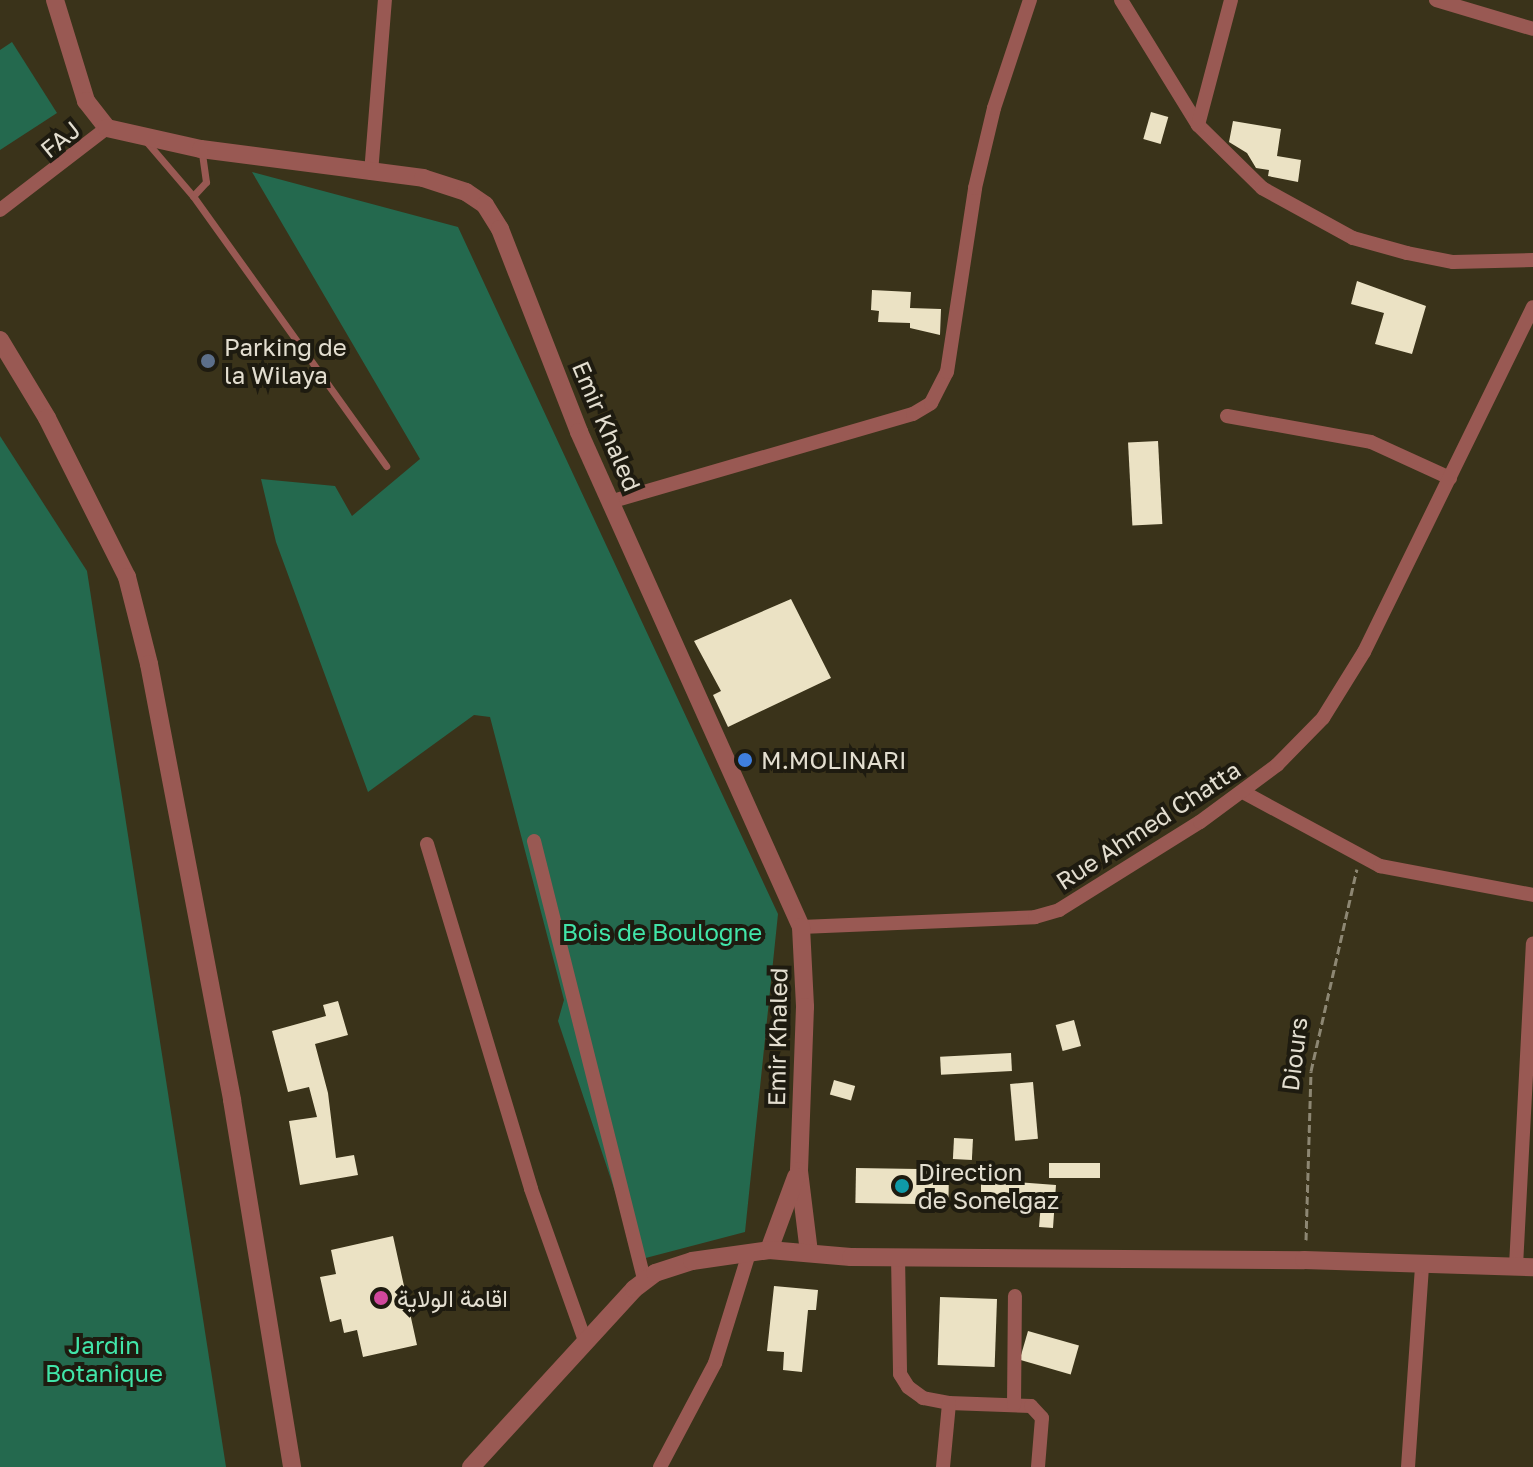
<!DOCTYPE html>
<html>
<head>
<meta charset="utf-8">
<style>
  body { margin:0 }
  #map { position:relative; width:1533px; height:1467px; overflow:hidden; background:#3a331a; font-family:"Golos Text",Vazirmatn,sans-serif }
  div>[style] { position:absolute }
  .green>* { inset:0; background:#24694e }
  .building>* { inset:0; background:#ebe2c4; transform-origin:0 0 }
  .path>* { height:3px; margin-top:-1.5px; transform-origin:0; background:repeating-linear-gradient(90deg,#8d8773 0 8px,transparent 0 12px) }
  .service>* { height:7px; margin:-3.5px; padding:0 3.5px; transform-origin:3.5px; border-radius:3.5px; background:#995953 }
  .minor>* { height:14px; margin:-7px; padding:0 7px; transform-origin:7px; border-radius:7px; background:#995953 }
  .tertiary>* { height:18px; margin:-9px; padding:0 9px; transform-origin:9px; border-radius:9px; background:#995953 }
  .dots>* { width:22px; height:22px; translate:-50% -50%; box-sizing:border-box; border:4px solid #1e1b10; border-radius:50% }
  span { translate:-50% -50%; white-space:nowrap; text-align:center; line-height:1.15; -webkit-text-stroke:8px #1e1b10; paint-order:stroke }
  .street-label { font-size:24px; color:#e3ded0 }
  .poi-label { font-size:24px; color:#e3ded0 }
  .left { translate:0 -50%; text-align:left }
  .park-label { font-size:24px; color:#41e5a9 }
</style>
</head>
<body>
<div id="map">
  <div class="green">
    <i style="clip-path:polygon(12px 42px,57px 113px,0 150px,0 50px)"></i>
    <i style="clip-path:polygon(252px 172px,458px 227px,778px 914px,745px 1232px,638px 1260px,558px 1021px,564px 1000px,490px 717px,474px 715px,368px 792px,276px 542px,261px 479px,335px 486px,352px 516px,420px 459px)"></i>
    <i style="clip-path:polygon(0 436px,87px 571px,226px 1467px,0 1467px)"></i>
  </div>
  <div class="building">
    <i style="left:1151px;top:112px;width:18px;height:28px;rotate:16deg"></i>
    <i style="clip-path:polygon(1233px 121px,1281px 129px,1277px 156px,1301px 160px,1298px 182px,1268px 176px,1269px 170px,1256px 168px,1247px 153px,1229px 142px)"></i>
    <i style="clip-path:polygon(1357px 281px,1426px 306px,1412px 354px,1375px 344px,1384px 313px,1351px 304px)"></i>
    <i style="clip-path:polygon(872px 290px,911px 292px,910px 308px,941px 309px,940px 335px,910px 328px,910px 323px,878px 322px,879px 311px,871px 310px)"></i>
    <i style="left:1158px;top:441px;width:83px;height:30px;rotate:87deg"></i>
    <i style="clip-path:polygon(791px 599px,831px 678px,728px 727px,713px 695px,721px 691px,694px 641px)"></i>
    <i style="clip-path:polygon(338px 1001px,348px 1035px,315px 1044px,328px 1093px,336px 1158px,354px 1155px,358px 1175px,300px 1185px,289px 1121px,317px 1117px,309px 1087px,288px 1092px,272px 1031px,326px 1016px,323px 1005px)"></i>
    <i style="left:1074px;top:1020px;width:27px;height:19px;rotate:75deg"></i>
    <i style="left:1011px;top:1053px;width:18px;height:71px;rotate:87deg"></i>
    <i style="left:834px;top:1080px;width:22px;height:15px;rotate:16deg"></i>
    <i style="left:1033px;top:1082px;width:57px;height:23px;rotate:85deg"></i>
    <i style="left:954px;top:1138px;width:19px;height:21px;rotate:3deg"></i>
    <i style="left:1100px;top:1163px;width:15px;height:51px;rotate:90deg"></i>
    <i style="left:856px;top:1168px;width:93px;height:35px;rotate:1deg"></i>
    <i style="clip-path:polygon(1015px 1170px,1015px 1182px,1056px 1185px,1053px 1228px,1039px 1227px,1041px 1203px,981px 1204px,981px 1171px)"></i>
    <i style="clip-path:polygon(393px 1236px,417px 1345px,363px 1357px,357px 1330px,344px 1333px,341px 1319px,330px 1322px,320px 1277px,336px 1274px,331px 1250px)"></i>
    <i style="clip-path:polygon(774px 1286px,818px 1290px,816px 1310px,808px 1310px,802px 1372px,783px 1370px,784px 1352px,767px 1351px)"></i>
    <i style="left:997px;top:1299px;width:68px;height:57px;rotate:92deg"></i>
    <i style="left:1028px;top:1331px;width:53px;height:30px;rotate:16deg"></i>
  </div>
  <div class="path">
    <i style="left:1306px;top:1240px;width:169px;rotate:-88.3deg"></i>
    <i style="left:1311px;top:1071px;width:207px;rotate:-77.2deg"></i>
  </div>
  <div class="service">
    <i style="left:145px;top:140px;width:74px;rotate:49.4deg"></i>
    <i style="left:193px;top:196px;width:332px;rotate:54.4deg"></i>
    <i style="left:193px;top:196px;width:19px;rotate:-47deg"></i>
    <i style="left:206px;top:182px;width:29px;rotate:-98deg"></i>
  </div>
  <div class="minor">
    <i style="left:1121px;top:0;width:147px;rotate:58.4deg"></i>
    <i style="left:1198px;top:125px;width:90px;rotate:44.5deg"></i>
    <i style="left:1262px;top:188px;width:104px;rotate:28.8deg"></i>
    <i style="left:1353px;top:238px;width:56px;rotate:15.5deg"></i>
    <i style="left:1407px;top:253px;width:47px;rotate:11.1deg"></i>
    <i style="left:1453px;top:262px;width:80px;rotate:-1.4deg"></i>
    <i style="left:1436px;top:0;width:101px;rotate:16.6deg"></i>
    <i style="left:1198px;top:125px;width:129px;rotate:-75.2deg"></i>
    <i style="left:371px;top:173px;width:174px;rotate:-85.4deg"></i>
    <i style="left:0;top:210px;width:135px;rotate:-37.5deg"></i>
    <i style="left:1227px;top:416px;width:146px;rotate:10.2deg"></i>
    <i style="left:1371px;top:442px;width:87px;rotate:24.5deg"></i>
    <i style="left:613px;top:501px;width:312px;rotate:-16.2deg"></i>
    <i style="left:913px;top:414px;width:21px;rotate:-31deg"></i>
    <i style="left:931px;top:403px;width:35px;rotate:-63deg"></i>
    <i style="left:947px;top:372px;width:186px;rotate:-81.3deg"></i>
    <i style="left:975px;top:188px;width:82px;rotate:-76.6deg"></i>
    <i style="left:994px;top:108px;width:114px;rotate:-71.6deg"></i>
    <i style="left:1243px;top:792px;width:156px;rotate:28.4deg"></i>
    <i style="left:1380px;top:866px;width:156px;rotate:10.7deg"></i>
    <i style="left:534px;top:841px;width:453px;rotate:75.9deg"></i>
    <i style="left:427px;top:844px;width:360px;rotate:73.2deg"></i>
    <i style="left:531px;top:1189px;width:161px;rotate:70.4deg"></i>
    <i style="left:801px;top:927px;width:234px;rotate:-2.4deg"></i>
    <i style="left:1035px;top:917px;width:25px;rotate:-16deg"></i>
    <i style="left:1059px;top:910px;width:166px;rotate:-32deg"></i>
    <i style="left:1200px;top:822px;width:96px;rotate:-36.5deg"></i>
    <i style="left:1277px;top:765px;width:66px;rotate:-45.6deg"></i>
    <i style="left:1323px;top:718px;width:78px;rotate:-58.2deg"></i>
    <i style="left:1364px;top:652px;width:384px;rotate:-63.9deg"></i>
    <i style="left:898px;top:1256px;width:118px;rotate:89deg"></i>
    <i style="left:900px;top:1374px;width:15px;rotate:58deg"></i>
    <i style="left:908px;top:1387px;width:19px;rotate:36deg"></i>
    <i style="left:923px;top:1398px;width:26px;rotate:11deg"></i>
    <i style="left:949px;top:1403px;width:82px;rotate:2.1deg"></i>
    <i style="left:1031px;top:1406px;width:16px;rotate:47deg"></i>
    <i style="left:1042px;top:1418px;width:49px;rotate:94.7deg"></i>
    <i style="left:1516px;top:1266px;width:323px;rotate:-87deg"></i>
    <i style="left:1014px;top:1405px;width:109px;rotate:-89.5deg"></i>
    <i style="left:660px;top:1467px;width:118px;rotate:-62.1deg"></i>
    <i style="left:715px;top:1363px;width:115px;rotate:-72.8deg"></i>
    <i style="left:943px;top:1467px;width:64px;rotate:-84.6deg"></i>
    <i style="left:1408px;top:1467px;width:200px;rotate:-86deg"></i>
  </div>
  <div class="tertiary">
    <i style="left:55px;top:0;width:106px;rotate:72.9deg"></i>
    <i style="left:86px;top:101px;width:34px;rotate:52deg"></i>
    <i style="left:107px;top:128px;width:96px;rotate:12.6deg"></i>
    <i style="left:201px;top:149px;width:224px;rotate:7.4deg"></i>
    <i style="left:423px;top:178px;width:45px;rotate:18deg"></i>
    <i style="left:466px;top:192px;width:23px;rotate:34deg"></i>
    <i style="left:485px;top:205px;width:28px;rotate:58deg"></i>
    <i style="left:500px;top:229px;width:218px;rotate:68.7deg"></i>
    <i style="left:579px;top:432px;width:543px;rotate:65.84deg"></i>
    <i style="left:801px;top:927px;width:80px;rotate:87.1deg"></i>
    <i style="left:805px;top:1007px;width:164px;rotate:92.1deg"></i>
    <i style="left:799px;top:1171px;width:82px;rotate:83deg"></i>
    <i style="left:0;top:340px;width:91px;rotate:58.9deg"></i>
    <i style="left:47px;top:418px;width:178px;rotate:63.3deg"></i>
    <i style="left:127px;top:577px;width:90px;rotate:75.8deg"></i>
    <i style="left:149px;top:664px;width:444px;rotate:79.2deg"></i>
    <i style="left:232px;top:1100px;width:372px;rotate:80.7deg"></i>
    <i style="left:769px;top:1250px;width:78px;rotate:-69.7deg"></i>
    <i style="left:471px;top:1467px;width:241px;rotate:-47.5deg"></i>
    <i style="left:634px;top:1289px;width:26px;rotate:-37deg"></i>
    <i style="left:655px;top:1273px;width:39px;rotate:-18deg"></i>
    <i style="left:692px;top:1261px;width:78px;rotate:-8.1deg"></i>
    <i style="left:769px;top:1250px;width:82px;rotate:4.9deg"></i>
    <i style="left:851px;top:1257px;width:453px;rotate:0.4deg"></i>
    <i style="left:1304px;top:1260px;width:229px;rotate:1.8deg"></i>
  </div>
  <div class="dots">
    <i style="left:208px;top:361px;background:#5c6f8a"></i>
    <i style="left:745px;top:760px;background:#3f7fe0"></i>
    <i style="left:902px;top:1186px;background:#0f9aa8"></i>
    <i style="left:381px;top:1298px;background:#d1479c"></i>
  </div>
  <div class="street-label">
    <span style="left:60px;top:139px;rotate:-39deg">FAJ</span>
    <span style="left:607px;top:426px;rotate:67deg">Emir Khaled</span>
    <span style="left:1148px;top:825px;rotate:-33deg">Rue Ahmed Chatta</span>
    <span style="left:777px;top:1037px;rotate:-89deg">Emir Khaled</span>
    <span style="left:1294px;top:1054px;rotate:-83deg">Diours</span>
  </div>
  <div class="poi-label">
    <span class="left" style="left:224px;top:361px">Parking de<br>la Wilaya</span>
    <span class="left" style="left:761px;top:760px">M.MOLINARI</span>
    <span class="left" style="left:918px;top:1186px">Direction<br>de Sonelgaz</span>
    <span class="left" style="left:397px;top:1298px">اقامة الولاية</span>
  </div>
  <div class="park-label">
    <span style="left:662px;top:932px">Bois de Boulogne</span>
    <span style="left:104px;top:1359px">Jardin<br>Botanique</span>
  </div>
</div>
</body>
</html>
